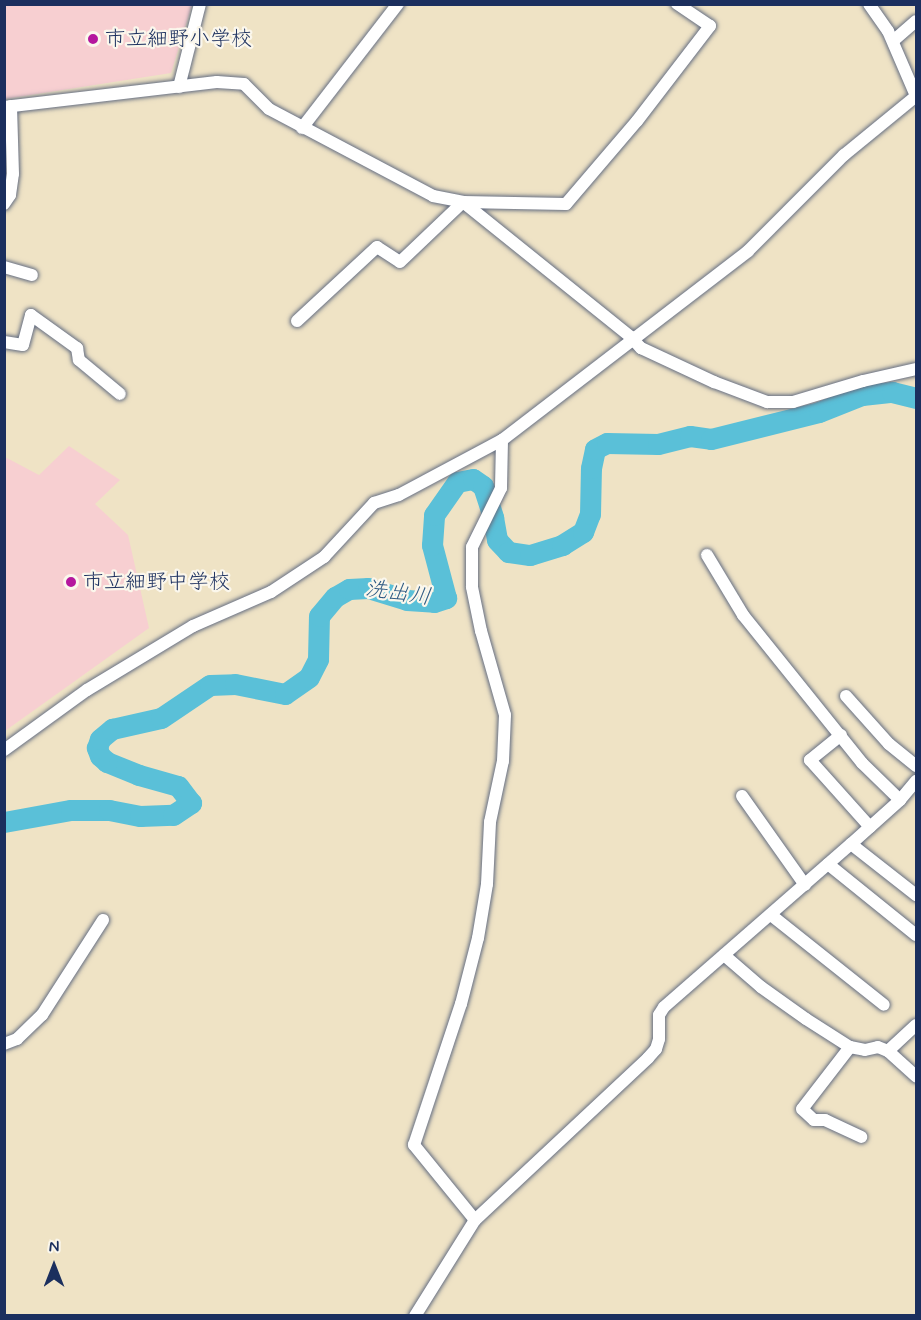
<!DOCTYPE html>
<html>
<head>
<meta charset="utf-8">
<style>
  body { margin:0 }
  #map { position:relative; width:921px; height:1320px; overflow:hidden; background:#efe3c5; font-family:Mynerve,"Klee One",sans-serif }
  div>[style] { position:absolute }
  .built>* { inset:0; background:#f7cfd1 }
  .river>* { height:21px; margin:-10.5px; padding:0 10.5px; transform-origin:10.5px; border-radius:10.5px; background:#5ac0d8 }
  .roads { filter:drop-shadow(0 0 2px #656e82) drop-shadow(0 0 2px #656e82) }
  .minor>* { height:12px; margin:-6px; padding:0 6px; transform-origin:6px; border-radius:6px; background:#fff }
  .dots>* { width:16px; height:16px; translate:-50% -50%; box-sizing:border-box; border:3px solid #fbf7ec; border-radius:50% }
  span { translate:-50% -50%; white-space:nowrap; text-align:center; line-height:1.15; -webkit-text-stroke:4.5px #fbf7ec; paint-order:stroke }
  .poi-label { font-size:21px; color:#1b2f5e }
  .left { translate:0 -50%; text-align:left }
  .water-label { font-size:22px; color:#2e5a83; font-style:italic }
  .frame { position:absolute; inset:0; border:6px solid #1b2f5e; pointer-events:none }
  .north { position:absolute; left:24px; top:1236px; width:60px; height:60px; -webkit-text-stroke:4px #fbf7ec; paint-order:stroke; rotate:0deg; font-size:16px; font-weight:700; line-height:24px; text-align:center; color:#1b2f5e }
  .north::after { content:''; display:block; margin:auto; width:21px; height:27px; background:#1b2f5e; clip-path:polygon(50% 0,100% 100%,50% 72%,0 100%) }
</style>
</head>
<body>
<div id="map">
  <div class="built">
    <i style="clip-path:polygon(5px 4px,192px 4px,192px 5px,171px 73px,5px 99px)"></i>
    <i style="clip-path:polygon(69px 446px,120px 480px,95px 504px,128px 535px,149px 628px,5px 731px,5px 457px,39px 475px)"></i>
  </div>
  <div class="river">
    <i style="left:4px;top:822px;width:68px;rotate:-10.2deg"></i>
    <i style="left:71px;top:810px;width:38px"></i>
    <i style="left:109px;top:810px;width:32px;rotate:11deg"></i>
    <i style="left:140px;top:816px;width:33px;rotate:-2deg"></i>
    <i style="left:173px;top:815px;width:22px;rotate:-34deg"></i>
    <i style="left:191px;top:803px;width:21px;rotate:-127deg"></i>
    <i style="left:178px;top:786px;width:41px;rotate:-164.2deg"></i>
    <i style="left:139px;top:775px;width:35px;rotate:-158deg"></i>
    <i style="left:107px;top:762px;width:9px;rotate:-139deg"></i>
    <i style="left:100px;top:756px;width:9px;rotate:-111deg"></i>
    <i style="left:97px;top:748px;width:9px;rotate:-72deg"></i>
    <i style="left:100px;top:739px;width:16px;rotate:-40deg"></i>
    <i style="left:112px;top:729px;width:50px;rotate:-12.7deg"></i>
    <i style="left:161px;top:718px;width:59px;rotate:-34deg"></i>
    <i style="left:210px;top:685px;width:25px;rotate:-2deg"></i>
    <i style="left:235px;top:684px;width:51px;rotate:11.3deg"></i>
    <i style="left:285px;top:694px;width:29px;rotate:-35deg"></i>
    <i style="left:309px;top:677px;width:20px;rotate:-63deg"></i>
    <i style="left:318px;top:659px;width:43px;rotate:-88.7deg"></i>
    <i style="left:319px;top:616px;width:25px;rotate:-50deg"></i>
    <i style="left:335px;top:597px;width:16px;rotate:-30deg"></i>
    <i style="left:349px;top:589px;width:19px;rotate:-3deg"></i>
    <i style="left:368px;top:588px;width:41px;rotate:17.1deg"></i>
    <i style="left:407px;top:600px;width:27px;rotate:4deg"></i>
    <i style="left:434px;top:602px;width:13px;rotate:-18deg"></i>
    <i style="left:446px;top:598px;width:55px;rotate:-104.8deg"></i>
    <i style="left:432px;top:545px;width:30px;rotate:-86deg"></i>
    <i style="left:434px;top:515px;width:40px;rotate:-55.1deg"></i>
    <i style="left:457px;top:482px;width:16px;rotate:-11deg"></i>
    <i style="left:473px;top:479px;width:12px;rotate:35deg"></i>
    <i style="left:483px;top:486px;width:33px;rotate:72deg"></i>
    <i style="left:493px;top:517px;width:23px;rotate:80deg"></i>
    <i style="left:497px;top:540px;width:16px;rotate:47deg"></i>
    <i style="left:508px;top:552px;width:22px;rotate:8deg"></i>
    <i style="left:530px;top:555px;width:34px;rotate:-17deg"></i>
    <i style="left:562px;top:545px;width:25px;rotate:-32deg"></i>
    <i style="left:583px;top:532px;width:19px;rotate:-69deg"></i>
    <i style="left:590px;top:514px;width:46px;rotate:-88.8deg"></i>
    <i style="left:591px;top:468px;width:19px;rotate:-78deg"></i>
    <i style="left:595px;top:449px;width:13px;rotate:-27deg"></i>
    <i style="left:607px;top:443px;width:51px;rotate:1.1deg"></i>
    <i style="left:658px;top:444px;width:33px;rotate:-14deg"></i>
    <i style="left:690px;top:436px;width:21px;rotate:8deg"></i>
    <i style="left:711px;top:439px;width:111px;rotate:-14deg"></i>
    <i style="left:819px;top:412px;width:46px;rotate:-21.6deg"></i>
    <i style="left:862px;top:395px;width:30px;rotate:-6deg"></i>
    <i style="left:892px;top:392px;width:25px;rotate:14deg"></i>
  </div>
  <div class="roads">
    <div class="minor">
      <i style="left:869px;top:4px;width:33px;rotate:55deg"></i>
      <i style="left:888px;top:31px;width:71px;rotate:66.7deg"></i>
      <i style="left:893px;top:41px;width:30px;rotate:-41deg"></i>
      <i style="left:179px;top:87px;width:86px;rotate:-75.8deg"></i>
      <i style="left:4px;top:107px;width:214px;rotate:-6.7deg"></i>
      <i style="left:217px;top:82px;width:27px;rotate:4deg"></i>
      <i style="left:244px;top:84px;width:35px;rotate:45deg"></i>
      <i style="left:269px;top:109px;width:186px;rotate:27.9deg"></i>
      <i style="left:433px;top:196px;width:31px;rotate:11deg"></i>
      <i style="left:463px;top:202px;width:103px;rotate:1.1deg"></i>
      <i style="left:566px;top:204px;width:109px;rotate:-49.5deg"></i>
      <i style="left:637px;top:121px;width:120px;rotate:-52.5deg"></i>
      <i style="left:710px;top:26px;width:40px;rotate:-146deg"></i>
      <i style="left:302px;top:128px;width:157px;rotate:-52.3deg"></i>
      <i style="left:463px;top:202px;width:216px;rotate:38.8deg"></i>
      <i style="left:631px;top:337px;width:15px;rotate:48deg"></i>
      <i style="left:641px;top:348px;width:81px;rotate:25deg"></i>
      <i style="left:714px;top:382px;width:57px;rotate:20.7deg"></i>
      <i style="left:767px;top:402px;width:26px"></i>
      <i style="left:793px;top:402px;width:73px;rotate:-16.7deg"></i>
      <i style="left:863px;top:381px;width:54px;rotate:-12.8deg"></i>
      <i style="left:4px;top:204px;width:11px;rotate:-56deg"></i>
      <i style="left:10px;top:195px;width:21px;rotate:-82deg"></i>
      <i style="left:13px;top:174px;width:68px;rotate:-91.7deg"></i>
      <i style="left:4px;top:267px;width:29px;rotate:16deg"></i>
      <i style="left:297px;top:321px;width:109px;rotate:-42.8deg"></i>
      <i style="left:377px;top:247px;width:27px;rotate:33deg"></i>
      <i style="left:400px;top:262px;width:87px;rotate:-43.6deg"></i>
      <i style="left:4px;top:342px;width:19px;rotate:9deg"></i>
      <i style="left:23px;top:345px;width:31px;rotate:-75deg"></i>
      <i style="left:31px;top:315px;width:57px;rotate:35.7deg"></i>
      <i style="left:77px;top:348px;width:12px;rotate:81deg"></i>
      <i style="left:79px;top:360px;width:53px;rotate:39.7deg"></i>
      <i style="left:707px;top:555px;width:70px;rotate:59deg"></i>
      <i style="left:743px;top:615px;width:190px;rotate:51.2deg"></i>
      <i style="left:862px;top:763px;width:53px;rotate:44.2deg"></i>
      <i style="left:846px;top:696px;width:64px;rotate:48.1deg"></i>
      <i style="left:889px;top:744px;width:35px;rotate:39deg"></i>
      <i style="left:841px;top:735px;width:40px;rotate:141deg"></i>
      <i style="left:810px;top:760px;width:90px;rotate:48.2deg"></i>
      <i style="left:4px;top:750px;width:102px;rotate:-35.9deg"></i>
      <i style="left:87px;top:690px;width:124px;rotate:-31.1deg"></i>
      <i style="left:193px;top:626px;width:85px;rotate:-23.6deg"></i>
      <i style="left:271px;top:592px;width:64px;rotate:-33.4deg"></i>
      <i style="left:324px;top:557px;width:74px;rotate:-47.2deg"></i>
      <i style="left:374px;top:503px;width:26px;rotate:-18deg"></i>
      <i style="left:399px;top:495px;width:117px;rotate:-28.1deg"></i>
      <i style="left:742px;top:796px;width:109px;rotate:54.7deg"></i>
      <i style="left:851px;top:844px;width:83px;rotate:38.1deg"></i>
      <i style="left:828px;top:864px;width:113px;rotate:38.9deg"></i>
      <i style="left:771px;top:915px;width:144px;rotate:38.5deg"></i>
      <i style="left:724px;top:955px;width:49px;rotate:40.9deg"></i>
      <i style="left:761px;top:987px;width:55px;rotate:35.4deg"></i>
      <i style="left:806px;top:1019px;width:52px;rotate:32.5deg"></i>
      <i style="left:850px;top:1047px;width:15px;rotate:11deg"></i>
      <i style="left:865px;top:1050px;width:13px;rotate:-13deg"></i>
      <i style="left:878px;top:1047px;width:11px;rotate:22deg"></i>
      <i style="left:888px;top:1051px;width:38px;rotate:42deg"></i>
      <i style="left:4px;top:1044px;width:14px;rotate:-21deg"></i>
      <i style="left:17px;top:1039px;width:35px;rotate:-44deg"></i>
      <i style="left:42px;top:1015px;width:113px;rotate:-57.3deg"></i>
      <i style="left:850px;top:1047px;width:78px;rotate:127.7deg"></i>
      <i style="left:802px;top:1109px;width:16px;rotate:43deg"></i>
      <i style="left:814px;top:1120px;width:11px"></i>
      <i style="left:825px;top:1120px;width:40px;rotate:25deg"></i>
      <i style="left:888px;top:1051px;width:38px;rotate:-43deg"></i>
      <i style="left:475px;top:1220px;width:97px;rotate:-129.1deg"></i>
      <i style="left:414px;top:1145px;width:149px;rotate:-71.6deg"></i>
      <i style="left:461px;top:1004px;width:68px;rotate:-75.6deg"></i>
      <i style="left:478px;top:938px;width:55px;rotate:-80.5deg"></i>
      <i style="left:487px;top:884px;width:62px;rotate:-87.2deg"></i>
      <i style="left:490px;top:822px;width:62px;rotate:-78deg"></i>
      <i style="left:503px;top:761px;width:46px;rotate:-87.5deg"></i>
      <i style="left:505px;top:715px;width:87px;rotate:-105.9deg"></i>
      <i style="left:481px;top:631px;width:45px;rotate:-101.6deg"></i>
      <i style="left:472px;top:587px;width:40px;rotate:-90deg"></i>
      <i style="left:472px;top:547px;width:66px;rotate:-63.8deg"></i>
      <i style="left:501px;top:488px;width:48px;rotate:-88.8deg"></i>
      <i style="left:502px;top:440px;width:310px;rotate:-37.5deg"></i>
      <i style="left:748px;top:251px;width:136px;rotate:-45deg"></i>
      <i style="left:844px;top:155px;width:93px;rotate:-39.3deg"></i>
      <i style="left:415px;top:1316px;width:113px;rotate:-58deg"></i>
      <i style="left:475px;top:1220px;width:237px;rotate:-43.1deg"></i>
      <i style="left:648px;top:1058px;width:12px;rotate:-48deg"></i>
      <i style="left:656px;top:1049px;width:10px;rotate:-73deg"></i>
      <i style="left:659px;top:1039px;width:24px;rotate:-90deg"></i>
      <i style="left:659px;top:1015px;width:9px;rotate:-58deg"></i>
      <i style="left:664px;top:1007px;width:248px;rotate:-41.1deg"></i>
      <i style="left:851px;top:844px;width:66px;rotate:-41.9deg"></i>
      <i style="left:900px;top:800px;width:25px;rotate:-50deg"></i>
    </div>
  </div>
  <div class="dots">
    <i style="left:93px;top:39px;background:#b5179e"></i>
    <i style="left:71px;top:582px;background:#b5179e"></i>
  </div>
  <div class="poi-label">
    <span class="left" style="left:105px;top:39px">市立細野小学校</span>
    <span class="left" style="left:83px;top:582px">市立細野中学校</span>
  </div>
  <div class="water-label">
    <span style="left:398px;top:594px;rotate:8deg">洗出川</span>
  </div>
  <div class="frame"></div>
  <div class="north">N</div>
</div>
</body>
</html>
